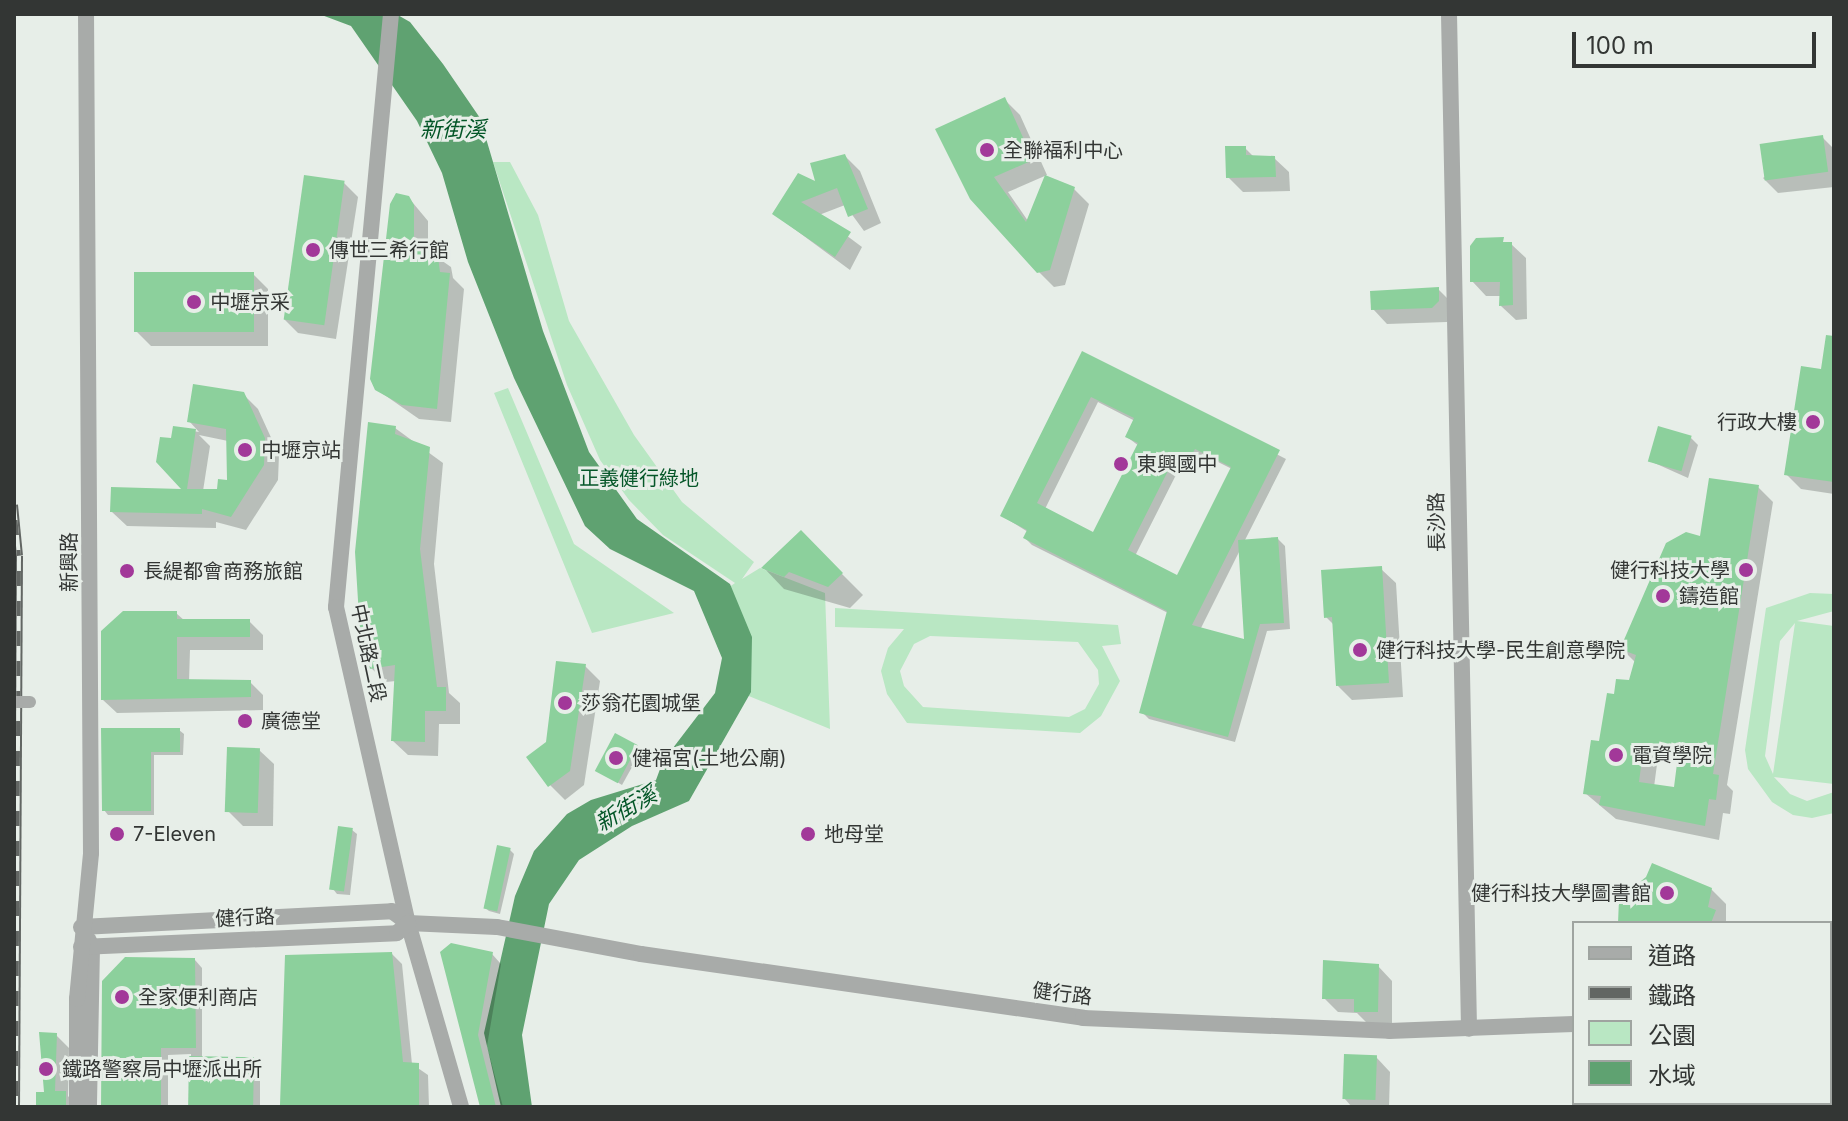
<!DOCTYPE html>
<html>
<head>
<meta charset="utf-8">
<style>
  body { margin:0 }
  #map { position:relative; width:1848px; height:1121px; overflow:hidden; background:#e7eee8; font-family:Inter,"Noto Sans TC",sans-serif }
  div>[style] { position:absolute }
  .green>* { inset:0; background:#b9e7c3 }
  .water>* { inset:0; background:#5fa271 }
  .shadow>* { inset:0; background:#0003 }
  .building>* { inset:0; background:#8cd09c; transform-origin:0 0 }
  .minor>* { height:16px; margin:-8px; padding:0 8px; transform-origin:8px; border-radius:8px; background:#a8aba9 }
  .rail>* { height:8px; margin-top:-4px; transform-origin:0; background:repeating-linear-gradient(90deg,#e7eee8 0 15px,#626663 0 30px); box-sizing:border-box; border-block:2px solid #626663 }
  .pedestrian-bridge>* { height:12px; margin:-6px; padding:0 6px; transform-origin:6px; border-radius:6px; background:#a8aba9 }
  .dots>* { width:22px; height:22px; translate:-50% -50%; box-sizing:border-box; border:4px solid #e7eee8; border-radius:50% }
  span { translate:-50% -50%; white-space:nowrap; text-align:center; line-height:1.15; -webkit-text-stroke:6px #e7eee8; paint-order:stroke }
  .poi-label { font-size:20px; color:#333634 }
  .left { translate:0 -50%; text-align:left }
  .right { translate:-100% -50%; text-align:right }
  .park-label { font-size:20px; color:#065729 }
  .street-label { font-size:20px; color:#333634 }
  .water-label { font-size:22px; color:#035627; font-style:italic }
  .frame { position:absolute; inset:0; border:16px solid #333634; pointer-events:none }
  .legend { position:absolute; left:1572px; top:921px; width:260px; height:184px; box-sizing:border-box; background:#e7eee8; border:2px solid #9fa4a0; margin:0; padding:10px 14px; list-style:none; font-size:24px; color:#333634 }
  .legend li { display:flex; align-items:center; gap:16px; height:40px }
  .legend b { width:40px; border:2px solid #9fa4a0 }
  .scale { position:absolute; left:1572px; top:32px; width:244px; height:36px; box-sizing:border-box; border:4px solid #333634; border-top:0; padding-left:10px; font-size:24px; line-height:28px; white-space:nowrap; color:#333634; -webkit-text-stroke:6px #e7eee8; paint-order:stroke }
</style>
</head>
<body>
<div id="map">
  <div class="green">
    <i style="clip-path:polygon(493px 162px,510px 162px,538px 215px,569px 321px,634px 435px,682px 502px,754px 562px,742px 579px,760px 568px,825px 593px,830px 729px,739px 692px,721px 593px,735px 583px,663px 535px,629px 500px,600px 460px,567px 385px)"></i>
    <i style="clip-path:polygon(508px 388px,574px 544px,674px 613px,592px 633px,494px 393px)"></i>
    <i style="clip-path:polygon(evenodd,1810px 593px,1834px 594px,1834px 611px,1797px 621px,1834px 626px,1834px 784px,1774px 777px,1790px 794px,1807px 801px,1834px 792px,1834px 813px,1812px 818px,1793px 815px,1772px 802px,1748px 769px,1745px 750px,1766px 608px,1810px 593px,1795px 623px,1773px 774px,1765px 756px,1780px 641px,1795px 623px)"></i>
    <i style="clip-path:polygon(evenodd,835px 608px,1118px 625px,1121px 644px,1102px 646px,1120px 681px,1101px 716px,1080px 733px,907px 723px,887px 694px,881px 671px,888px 648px,904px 629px,835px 627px,835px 608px,930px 636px,1078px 642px,1098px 670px,1099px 684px,1085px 709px,1069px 717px,923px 707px,904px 686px,900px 671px,914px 644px,930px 636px)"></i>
  </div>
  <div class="water">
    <i style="clip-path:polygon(319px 14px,396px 14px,410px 22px,443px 64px,480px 118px,543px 331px,589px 452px,637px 519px,730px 584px,752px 637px,751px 692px,689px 801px,632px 826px,579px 860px,549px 904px,522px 1035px,532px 1107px,501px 1107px,484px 1033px,515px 896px,534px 851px,567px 814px,591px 800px,656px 780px,663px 761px,715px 693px,722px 658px,694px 591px,610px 549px,585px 526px,514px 378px,468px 262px,442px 173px,417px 121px,351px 26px)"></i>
  </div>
  <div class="shadow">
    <i style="clip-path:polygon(1005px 100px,1020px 115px,1047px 175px,1008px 192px,1028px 221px,1074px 189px,1089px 204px,1065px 285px,1054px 287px,1039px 272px,938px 130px)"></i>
    <i style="clip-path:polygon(1822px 137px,1834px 149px,1834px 187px,1778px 193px,1763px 178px)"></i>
    <i style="clip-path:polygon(1245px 148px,1254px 157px,1274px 158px,1289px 172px,1290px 191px,1243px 192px,1228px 177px)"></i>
    <i style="clip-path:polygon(845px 156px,860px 171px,881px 223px,864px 231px,845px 205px,819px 215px,862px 247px,850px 270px,774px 214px,818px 184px)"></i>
    <i style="clip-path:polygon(344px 183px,358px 197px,336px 339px,298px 333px,284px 319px)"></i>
    <i style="clip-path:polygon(408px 197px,428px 221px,428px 251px,451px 267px,453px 278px,464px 289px,451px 422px,419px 419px,376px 389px)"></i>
    <i style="clip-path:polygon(1511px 244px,1526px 258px,1527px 319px,1516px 320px,1501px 306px,1501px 296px,1486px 296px,1472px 281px)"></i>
    <i style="clip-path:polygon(253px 274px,268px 289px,268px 346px,151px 346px,136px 331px)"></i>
    <i style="clip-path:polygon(1438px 289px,1453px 304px,1453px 316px,1447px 322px,1387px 324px,1373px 309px)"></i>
    <i style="clip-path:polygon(1834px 346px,1834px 494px,1801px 489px,1786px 474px)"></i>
    <i style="clip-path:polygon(evenodd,1083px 354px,1286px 459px,1244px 542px,1278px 539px,1285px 546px,1290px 629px,1267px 631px,1235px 742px,1149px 719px,1142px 712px,1168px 613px,1032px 545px,1025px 538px,1028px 532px,1002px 516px,1083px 354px,1098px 402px,1135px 421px,1127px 437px,1139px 446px,1094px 534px,1045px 509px,1098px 402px,1083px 354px,1202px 454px,1232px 469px,1178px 578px,1135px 556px,1181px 465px,1194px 471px,1202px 454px,1083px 354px,1240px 550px,1246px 642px,1200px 630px,1240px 550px)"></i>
    <i style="clip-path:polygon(evenodd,243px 394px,258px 409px,279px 455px,278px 480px,246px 530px,216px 522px,216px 528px,127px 526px,112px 512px,185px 491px,175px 428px,199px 432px,189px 421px,243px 394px,199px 435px,228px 441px,229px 482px,218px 491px,203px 491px,210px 446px,199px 435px)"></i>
    <i style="clip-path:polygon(395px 428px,443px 463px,434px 564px,449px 693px,460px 703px,460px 724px,439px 724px,438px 756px,408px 755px,393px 741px,396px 681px,386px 682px,371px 668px)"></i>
    <i style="clip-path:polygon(1691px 438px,1698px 445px,1688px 478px,1650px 461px)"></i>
    <i style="clip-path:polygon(evenodd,1758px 487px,1773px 502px,1727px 785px,1733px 791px,1730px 814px,1723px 813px,1719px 840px,1616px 819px,1585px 793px,1616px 696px,1630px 683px,1636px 663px,1622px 649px,1702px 539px,1758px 487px,1658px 757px,1680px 760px,1676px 790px,1654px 787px,1658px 757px)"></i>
    <i style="clip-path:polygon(801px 533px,863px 595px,850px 608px,784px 589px,764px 568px)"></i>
    <i style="clip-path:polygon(1381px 569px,1396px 583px,1403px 697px,1352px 700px,1338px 686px,1334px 625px,1326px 617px)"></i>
    <i style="clip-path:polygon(176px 613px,185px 621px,249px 621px,263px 635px,263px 650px,190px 650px,189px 682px,250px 682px,263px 695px,263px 710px,117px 713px,103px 700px)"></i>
    <i style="clip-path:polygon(585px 666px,600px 681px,584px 785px,565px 800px,550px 785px)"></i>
    <i style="clip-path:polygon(103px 730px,179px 730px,184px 734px,183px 755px,154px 755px,154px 815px,108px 815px,104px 810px)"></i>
    <i style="clip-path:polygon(637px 747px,641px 751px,622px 785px,598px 770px)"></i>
    <i style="clip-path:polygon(259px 750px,274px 764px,273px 826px,243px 826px,228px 811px)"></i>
    <i style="clip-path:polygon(352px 830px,357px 834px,350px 895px,337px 894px,333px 889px)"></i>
    <i style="clip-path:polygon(510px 850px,514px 854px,500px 914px,489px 911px,484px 907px)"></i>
    <i style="clip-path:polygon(1711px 889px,1726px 904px,1726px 923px,1619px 923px,1621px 900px)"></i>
    <i style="clip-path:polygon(442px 953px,492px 954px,501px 964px,487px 1046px,503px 1107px,482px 1107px)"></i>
    <i style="clip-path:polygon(392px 954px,402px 964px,412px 1064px,428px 1075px,429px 1107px,283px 1107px,287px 957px)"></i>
    <i style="clip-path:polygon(195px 960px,202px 968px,202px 1058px,253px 1059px,260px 1066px,260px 1107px,190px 1107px,191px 1054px,168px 1055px,168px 1107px,104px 1107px)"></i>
    <i style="clip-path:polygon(1378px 966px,1392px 981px,1392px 1026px,1370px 1026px,1357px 1013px,1338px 1012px,1324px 998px)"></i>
    <i style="clip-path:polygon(56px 1035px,69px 1048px,68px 1096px,78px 1107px,38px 1107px,46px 1094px)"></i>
    <i style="clip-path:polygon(1376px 1057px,1390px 1072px,1389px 1107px,1352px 1107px,1344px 1098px)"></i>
  </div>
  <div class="building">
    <i style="clip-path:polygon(1005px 97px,1033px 160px,994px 177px,1026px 222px,1045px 175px,1075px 187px,1050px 270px,1037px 273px,970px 199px,935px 129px)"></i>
    <i style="left:1823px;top:135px;width:37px;height:64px;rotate:82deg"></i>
    <i style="clip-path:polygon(1225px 146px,1246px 146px,1246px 155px,1275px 156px,1276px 177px,1226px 178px)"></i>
    <i style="clip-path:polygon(845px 154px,868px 209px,848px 217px,837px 188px,801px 202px,851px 232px,835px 257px,772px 214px,798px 173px,815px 181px,810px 163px)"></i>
    <i style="left:304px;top:175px;width:41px;height:146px;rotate:8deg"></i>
    <i style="clip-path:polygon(396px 193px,409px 196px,414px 205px,414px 248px,437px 250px,440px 272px,450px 273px,437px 409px,402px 405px,375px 390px,370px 379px,390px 204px)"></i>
    <i style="clip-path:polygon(1504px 237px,1503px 242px,1512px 242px,1513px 305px,1499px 306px,1500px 282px,1470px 282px,1470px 246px,1476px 238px)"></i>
    <i style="left:134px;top:272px;width:120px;height:60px"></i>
    <i style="clip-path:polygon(1439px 287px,1439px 301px,1432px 308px,1371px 310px,1370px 291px)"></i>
    <i style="clip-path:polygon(1826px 335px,1834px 336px,1834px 482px,1784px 475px,1801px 366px,1821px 369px)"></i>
    <i style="clip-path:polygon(evenodd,1082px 351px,1280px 450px,1192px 625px,1244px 639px,1238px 540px,1278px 537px,1284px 623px,1260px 624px,1228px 737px,1139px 713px,1167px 611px,1023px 538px,1027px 530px,1000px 516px,1082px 351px,1091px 397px,1134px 418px,1125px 437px,1138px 443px,1093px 532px,1037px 503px,1091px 397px,1082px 351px,1195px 449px,1231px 467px,1177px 575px,1128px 550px,1174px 459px,1186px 465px,1195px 449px)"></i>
    <i style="clip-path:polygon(193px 384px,244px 392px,265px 438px,264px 465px,231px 517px,202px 509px,202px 514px,110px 512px,111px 487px,181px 489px,156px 462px,160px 437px,171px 438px,173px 426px,196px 429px,187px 489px,217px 489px,218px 479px,227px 480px,226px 429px,187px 422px)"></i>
    <i style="clip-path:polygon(368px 422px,396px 426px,395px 434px,430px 447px,420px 549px,437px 687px,446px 687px,446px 711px,425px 711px,425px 742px,391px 741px,395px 665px,369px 669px,360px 633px,355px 552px)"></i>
    <i style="left:1658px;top:426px;width:35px;height:37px;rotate:16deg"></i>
    <i style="clip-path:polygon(evenodd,1709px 478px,1759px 485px,1713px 774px,1719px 775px,1716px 800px,1709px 799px,1705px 826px,1599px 805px,1601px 796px,1583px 794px,1591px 740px,1599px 741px,1607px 693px,1614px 694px,1616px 679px,1629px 680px,1636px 655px,1620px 649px,1666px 543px,1686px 532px,1700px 536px,1709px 478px,1644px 743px,1679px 748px,1674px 787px,1639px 782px,1644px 743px)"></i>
    <i style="clip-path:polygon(801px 530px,843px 573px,828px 587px,789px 572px,784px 577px,761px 568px)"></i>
    <i style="clip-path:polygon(1382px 566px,1389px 683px,1336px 686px,1332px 617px,1324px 618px,1321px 570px)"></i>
    <i style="clip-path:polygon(123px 611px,177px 611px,177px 619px,250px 619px,250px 637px,177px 637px,177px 679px,251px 680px,251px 697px,101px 700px,101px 631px)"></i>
    <i style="clip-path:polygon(556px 661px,586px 664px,570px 771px,548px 787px,526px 757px,546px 742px)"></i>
    <i style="clip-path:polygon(101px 728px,180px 728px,180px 752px,151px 752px,151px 811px,102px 811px)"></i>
    <i style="left:615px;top:733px;width:26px;height:43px;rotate:28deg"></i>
    <i style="left:227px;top:747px;width:33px;height:65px;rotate:2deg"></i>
    <i style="left:338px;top:826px;width:15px;height:64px;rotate:8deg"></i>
    <i style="left:497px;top:845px;width:14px;height:65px;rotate:12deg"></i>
    <i style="clip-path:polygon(1652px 863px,1712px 888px,1708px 907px,1716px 910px,1711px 923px,1618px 923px,1619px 899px,1646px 877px)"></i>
    <i style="clip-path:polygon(451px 943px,493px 952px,478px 1035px,496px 1107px,480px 1107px,440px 952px)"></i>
    <i style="clip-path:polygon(392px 952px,403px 1062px,419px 1063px,419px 1107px,280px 1105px,285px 955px)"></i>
    <i style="clip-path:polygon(125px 957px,195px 958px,196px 1048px,161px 1048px,161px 1107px,101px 1107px,102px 981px)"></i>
    <i style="clip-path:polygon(1323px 960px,1379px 964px,1378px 1012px,1354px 1012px,1354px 999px,1322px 999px)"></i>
    <i style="clip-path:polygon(39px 1032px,57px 1033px,55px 1091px,66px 1091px,66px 1107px,36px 1107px,36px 1092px,44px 1092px)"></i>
    <i style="left:1344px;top:1054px;width:33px;height:45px;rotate:2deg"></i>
    <i style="left:189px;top:1056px;width:65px;height:51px;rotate:1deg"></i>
  </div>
  <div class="minor">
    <i style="left:391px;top:14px;width:596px;rotate:95.3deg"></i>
    <i style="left:336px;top:607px;width:324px;rotate:77.2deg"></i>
    <i style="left:408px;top:923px;width:191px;rotate:73.9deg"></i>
    <i style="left:1449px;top:14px;width:1015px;rotate:88.87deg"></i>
    <i style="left:81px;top:927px;width:311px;rotate:-2.9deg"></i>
    <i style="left:392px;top:911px;width:20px;rotate:37deg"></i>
    <i style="left:408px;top:923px;width:89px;rotate:2.6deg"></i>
    <i style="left:497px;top:927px;width:147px;rotate:10.6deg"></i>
    <i style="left:641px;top:954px;width:447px;rotate:8.2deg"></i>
    <i style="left:1083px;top:1018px;width:306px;rotate:2.4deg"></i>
    <i style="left:1389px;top:1031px;width:185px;rotate:-2.2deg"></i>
    <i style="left:88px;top:939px;width:9px;rotate:63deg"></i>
    <i style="left:92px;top:947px;width:160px;rotate:91.1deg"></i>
    <i style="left:81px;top:947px;width:316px;rotate:-2.5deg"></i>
    <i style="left:397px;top:933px;width:15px;rotate:-42deg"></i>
    <i style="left:1830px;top:1025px;width:4px;rotate:-14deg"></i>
    <i style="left:77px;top:1107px;width:108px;rotate:-90deg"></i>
    <i style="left:77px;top:999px;width:147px;rotate:-84.5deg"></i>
    <i style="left:91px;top:853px;width:839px;rotate:-90.34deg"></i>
    <i style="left:1709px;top:1107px;width:6px;rotate:-39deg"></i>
  </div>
  <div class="rail">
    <i style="left:14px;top:505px;width:51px;rotate:84.4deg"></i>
    <i style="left:19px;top:556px;width:551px;rotate:90.31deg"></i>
  </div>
  <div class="pedestrian-bridge">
    <i style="left:14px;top:702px;width:16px"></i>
  </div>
  <div class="dots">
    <i style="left:987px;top:150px;background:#a23899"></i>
    <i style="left:313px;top:250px;background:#a23899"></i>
    <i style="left:194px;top:302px;background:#a23899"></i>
    <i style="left:1813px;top:422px;background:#a23899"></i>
    <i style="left:245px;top:450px;background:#a23899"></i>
    <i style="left:1121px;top:464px;background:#a23899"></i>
    <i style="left:1746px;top:570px;background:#a23899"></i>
    <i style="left:127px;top:571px;background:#a23899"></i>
    <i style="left:1663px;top:596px;background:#a23899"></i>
    <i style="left:1360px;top:650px;background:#a23899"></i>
    <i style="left:565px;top:703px;background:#a23899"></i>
    <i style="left:245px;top:721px;background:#a23899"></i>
    <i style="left:1616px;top:755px;background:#a23899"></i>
    <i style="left:616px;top:758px;background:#a23899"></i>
    <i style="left:117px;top:834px;background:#a23899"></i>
    <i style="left:808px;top:834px;background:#a23899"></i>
    <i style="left:1667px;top:893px;background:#a23899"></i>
    <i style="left:122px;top:997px;background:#a23899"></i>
    <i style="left:46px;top:1069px;background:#a23899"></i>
  </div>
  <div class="poi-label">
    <span class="left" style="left:1003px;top:150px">全聯福利中心</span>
    <span class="left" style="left:329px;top:250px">傳世三希行館</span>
    <span class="left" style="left:210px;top:302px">中壢京采</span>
    <span class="right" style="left:1797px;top:422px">行政大樓</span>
    <span class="left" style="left:261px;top:450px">中壢京站</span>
    <span class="left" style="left:1137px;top:464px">東興國中</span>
    <span class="right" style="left:1730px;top:570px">健行科技大學</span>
    <span class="left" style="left:143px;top:571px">長緹都會商務旅館</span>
    <span class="left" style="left:1679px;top:596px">鑄造館</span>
    <span class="left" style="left:1376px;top:650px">健行科技大學-民生創意學院</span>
    <span class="left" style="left:581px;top:703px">莎翁花園城堡</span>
    <span class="left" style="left:261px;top:721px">廣德堂</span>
    <span class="left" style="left:1632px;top:755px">電資學院</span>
    <span class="left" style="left:632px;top:758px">健福宮(土地公廟)</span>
    <span class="left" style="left:133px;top:834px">7-Eleven</span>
    <span class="left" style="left:824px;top:834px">地母堂</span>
    <span class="right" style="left:1651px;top:893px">健行科技大學圖書館</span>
    <span class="left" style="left:138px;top:997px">全家便利商店</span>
    <span class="left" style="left:62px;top:1069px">鐵路警察局中壢派出所</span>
  </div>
  <div class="park-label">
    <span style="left:639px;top:478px">正義健行綠地</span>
  </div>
  <div class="street-label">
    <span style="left:1437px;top:522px;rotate:-91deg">長沙路</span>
    <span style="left:69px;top:562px;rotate:-90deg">新興路</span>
    <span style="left:368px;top:653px;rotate:78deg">中北路二段</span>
    <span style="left:245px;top:918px;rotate:-3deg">健行路</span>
    <span style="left:1062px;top:994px;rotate:7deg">健行路</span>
  </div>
  <div class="water-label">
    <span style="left:453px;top:130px">新街溪</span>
    <span style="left:626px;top:809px;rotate:-30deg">新街溪</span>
  </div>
  <div class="frame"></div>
  <ul class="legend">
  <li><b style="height:10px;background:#a8aba9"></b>道路</li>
  <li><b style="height:10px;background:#626663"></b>鐵路</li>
  <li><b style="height:22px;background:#b9e7c3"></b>公園</li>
  <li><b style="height:22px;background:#5fa271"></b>水域</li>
  </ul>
  <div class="scale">100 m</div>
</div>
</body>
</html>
